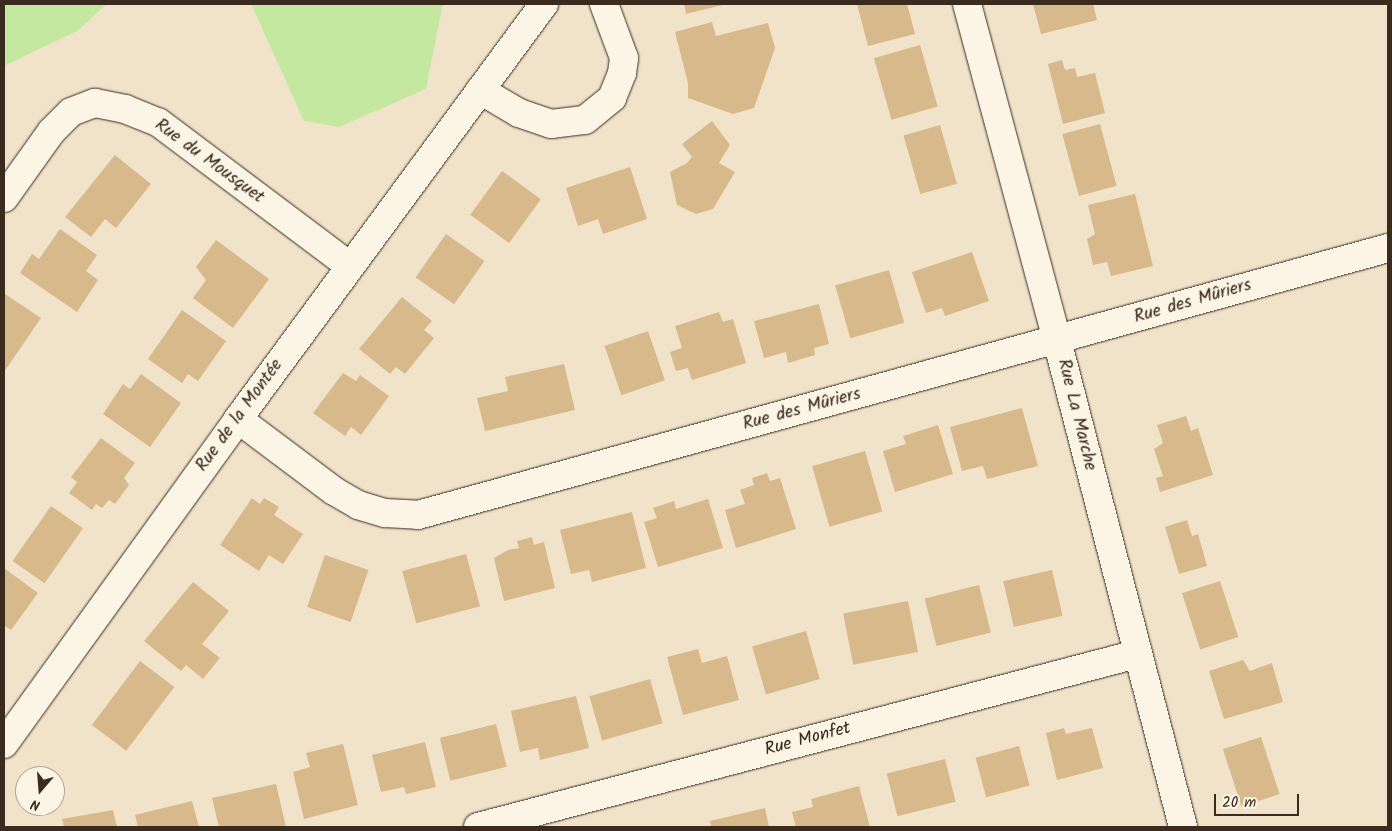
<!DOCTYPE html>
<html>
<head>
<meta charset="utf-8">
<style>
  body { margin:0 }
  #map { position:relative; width:1392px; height:831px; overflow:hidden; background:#f1e3ca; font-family:Kalam,sans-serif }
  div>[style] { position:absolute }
  .green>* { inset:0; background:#c5e8a1 }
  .building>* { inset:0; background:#d7b98b; transform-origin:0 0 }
  .roads { filter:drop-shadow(0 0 1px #3b2a1e) drop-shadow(0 0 1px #3b2a1e) }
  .minor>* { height:28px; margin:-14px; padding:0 14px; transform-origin:14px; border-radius:14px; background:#fcf5e5 }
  span { translate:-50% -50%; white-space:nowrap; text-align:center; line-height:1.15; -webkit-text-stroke:5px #fcf5e5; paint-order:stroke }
  .street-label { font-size:18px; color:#3b2a1e }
  .frame { position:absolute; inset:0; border:5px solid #3b2a1e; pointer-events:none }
  .north { position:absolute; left:15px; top:766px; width:50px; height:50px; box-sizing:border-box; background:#fcf5e5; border:1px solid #afa495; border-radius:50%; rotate:198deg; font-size:14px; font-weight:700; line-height:20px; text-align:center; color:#3b2a1e }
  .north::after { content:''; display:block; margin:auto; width:18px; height:22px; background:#3b2a1e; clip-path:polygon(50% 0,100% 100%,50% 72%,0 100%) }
  .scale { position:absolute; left:1214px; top:794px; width:85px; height:22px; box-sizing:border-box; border:2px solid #3b2a1e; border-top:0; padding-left:6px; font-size:15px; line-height:18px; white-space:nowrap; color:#3b2a1e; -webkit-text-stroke:4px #fcf5e5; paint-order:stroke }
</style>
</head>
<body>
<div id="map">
  <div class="green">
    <i style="clip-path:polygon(4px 4px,107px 4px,77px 31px,4px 66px)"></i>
    <i style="clip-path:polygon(251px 4px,443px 4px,426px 89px,339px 127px,304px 121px)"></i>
  </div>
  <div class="building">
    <i style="clip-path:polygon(684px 4px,727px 4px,686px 14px)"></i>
    <i style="clip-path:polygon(857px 4px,907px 4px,915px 34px,868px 46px)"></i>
    <i style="clip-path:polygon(1033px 4px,1093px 4px,1097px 20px,1041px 34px)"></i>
    <i style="clip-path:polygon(712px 22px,716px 36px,768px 23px,775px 48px,754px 108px,733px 114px,688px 98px,688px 83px,675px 32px)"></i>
    <i style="left:920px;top:45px;width:64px;height:48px;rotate:74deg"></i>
    <i style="clip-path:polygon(1062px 60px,1065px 70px,1075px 68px,1077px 77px,1095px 73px,1105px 113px,1063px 124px,1048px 64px)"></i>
    <i style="clip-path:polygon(712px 121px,730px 145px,719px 163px,735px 172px,713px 209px,696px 214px,677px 205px,670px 172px,687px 163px,692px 157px,682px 144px)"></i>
    <i style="left:1100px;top:124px;width:64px;height:39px;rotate:75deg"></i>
    <i style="left:940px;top:125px;width:61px;height:38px;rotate:74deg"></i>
    <i style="clip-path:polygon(115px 155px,151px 184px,116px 228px,105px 219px,91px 237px,65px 217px)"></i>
    <i style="clip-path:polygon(630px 167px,647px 219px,603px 234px,598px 219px,578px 226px,566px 188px)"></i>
    <i style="left:502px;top:171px;width:48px;height:54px;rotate:36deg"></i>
    <i style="clip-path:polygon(1135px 194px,1153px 266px,1111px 276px,1107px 262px,1093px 265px,1087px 239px,1095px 234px,1088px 205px)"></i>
    <i style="clip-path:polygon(60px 229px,97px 255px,86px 271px,98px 280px,77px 312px,20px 273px,32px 254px,39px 259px)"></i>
    <i style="left:446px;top:234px;width:47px;height:53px;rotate:35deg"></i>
    <i style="clip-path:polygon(216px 240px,269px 279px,233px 328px,193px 298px,206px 280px,196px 267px)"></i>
    <i style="clip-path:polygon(972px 252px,989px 301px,945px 316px,942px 308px,926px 313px,912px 272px)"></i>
    <i style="left:889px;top:270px;width:55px;height:56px;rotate:74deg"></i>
    <i style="clip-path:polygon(5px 294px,41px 318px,4px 372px,4px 296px)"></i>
    <i style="clip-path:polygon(402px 297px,432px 321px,424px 330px,434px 338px,405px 374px,396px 367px,390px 374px,359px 349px)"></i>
    <i style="clip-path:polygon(819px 304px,829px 344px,814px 348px,815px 355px,788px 363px,786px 352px,764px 358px,754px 321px)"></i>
    <i style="clip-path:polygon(182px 310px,226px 341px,198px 381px,188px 374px,182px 383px,148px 359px)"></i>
    <i style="clip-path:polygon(719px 312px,723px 322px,733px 319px,746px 363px,692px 380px,688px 368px,676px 371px,670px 352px,682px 348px,675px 326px)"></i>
    <i style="left:648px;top:331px;width:52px;height:46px;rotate:71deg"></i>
    <i style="clip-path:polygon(564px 364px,575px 410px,485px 431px,477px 398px,508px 391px,505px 377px)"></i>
    <i style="clip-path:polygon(343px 373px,356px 381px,360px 375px,389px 396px,361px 435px,351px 427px,345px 436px,313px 413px)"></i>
    <i style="clip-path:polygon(141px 374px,181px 403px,150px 447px,103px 414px,123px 384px,130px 389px)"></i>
    <i style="clip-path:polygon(1022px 408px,1038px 466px,987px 479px,983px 466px,962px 471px,950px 427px)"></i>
    <i style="clip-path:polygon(1186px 416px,1191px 431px,1198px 428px,1213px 475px,1160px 492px,1156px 478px,1163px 476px,1154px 449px,1163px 443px,1157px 425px)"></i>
    <i style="clip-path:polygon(938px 425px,953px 474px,895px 492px,883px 451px,906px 444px,903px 436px)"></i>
    <i style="clip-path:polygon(101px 438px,135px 463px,124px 478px,129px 485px,115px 504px,109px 500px,102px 508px,96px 504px,92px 510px,69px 493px,77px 482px,71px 477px)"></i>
    <i style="left:865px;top:451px;width:63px;height:55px;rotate:74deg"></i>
    <i style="clip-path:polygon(767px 473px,770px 481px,780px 478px,796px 529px,736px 548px,725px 510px,745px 504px,740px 490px,754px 485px,752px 478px)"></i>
    <i style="clip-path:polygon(252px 498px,260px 504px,264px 498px,279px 507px,274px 515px,303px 534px,283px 564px,269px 555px,259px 571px,220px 545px)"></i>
    <i style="clip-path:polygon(708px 499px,723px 548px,658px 567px,644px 522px,657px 518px,653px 508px,674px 501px,676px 509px)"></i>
    <i style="left:51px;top:506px;width:39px;height:67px;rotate:35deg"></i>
    <i style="clip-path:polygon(632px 512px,646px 568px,592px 582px,589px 570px,571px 574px,560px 530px)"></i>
    <i style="clip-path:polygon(1187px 520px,1192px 536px,1198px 534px,1207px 566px,1179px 574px,1165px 527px)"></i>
    <i style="clip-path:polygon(532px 537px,534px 545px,544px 542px,555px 588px,504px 601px,494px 558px,508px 550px,519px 548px,517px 541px)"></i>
    <i style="left:466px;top:554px;width:54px;height:66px;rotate:75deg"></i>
    <i style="left:325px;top:555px;width:46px;height:55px;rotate:19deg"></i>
    <i style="clip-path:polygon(4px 568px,38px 593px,11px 630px,5px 626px,4px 629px)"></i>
    <i style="left:1052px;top:570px;width:47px;height:50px;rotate:77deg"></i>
    <i style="left:1220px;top:581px;width:59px;height:40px;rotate:72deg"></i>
    <i style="clip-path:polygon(193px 582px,229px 611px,202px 644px,220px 658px,203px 679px,186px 665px,181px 671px,144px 641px)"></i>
    <i style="left:979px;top:585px;width:49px;height:56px;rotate:76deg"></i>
    <i style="left:908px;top:601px;width:52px;height:66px;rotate:79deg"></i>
    <i style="left:806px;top:631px;width:50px;height:56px;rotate:74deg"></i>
    <i style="clip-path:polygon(698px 649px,702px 663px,727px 656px,739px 700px,683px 715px,667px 657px)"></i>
    <i style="clip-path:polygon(1243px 660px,1250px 671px,1272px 663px,1283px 702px,1224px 719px,1209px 671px)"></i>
    <i style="left:140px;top:661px;width:43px;height:80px;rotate:37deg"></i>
    <i style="left:650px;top:679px;width:46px;height:63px;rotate:74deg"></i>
    <i style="clip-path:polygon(576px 696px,589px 748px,540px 760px,538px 748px,520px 752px,511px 711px)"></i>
    <i style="left:496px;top:724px;width:44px;height:58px;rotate:76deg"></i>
    <i style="clip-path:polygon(1064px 728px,1066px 734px,1092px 728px,1103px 768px,1057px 780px,1046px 733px)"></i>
    <i style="left:1261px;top:737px;width:60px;height:40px;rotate:72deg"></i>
    <i style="clip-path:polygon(425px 742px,436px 787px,406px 794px,404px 787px,381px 792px,372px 755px)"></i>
    <i style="clip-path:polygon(343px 744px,358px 805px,304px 819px,293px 772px,310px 767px,306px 753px)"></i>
    <i style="left:1019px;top:746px;width:41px;height:45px;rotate:75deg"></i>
    <i style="left:945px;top:759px;width:44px;height:60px;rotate:76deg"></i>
    <i style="clip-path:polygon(276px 784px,286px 827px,219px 827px,212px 798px)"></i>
    <i style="clip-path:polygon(859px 786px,870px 827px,796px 827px,792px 812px,813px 807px,811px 799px)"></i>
    <i style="clip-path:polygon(192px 801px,199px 827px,138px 827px,135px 815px)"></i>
    <i style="clip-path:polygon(765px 808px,769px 827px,711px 827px,710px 821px)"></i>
    <i style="clip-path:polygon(113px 810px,117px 827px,64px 827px,62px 819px)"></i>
  </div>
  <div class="roads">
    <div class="minor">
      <i style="left:967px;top:4px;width:348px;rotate:75deg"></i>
      <i style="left:1057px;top:340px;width:503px;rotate:75.49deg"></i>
      <i style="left:480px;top:90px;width:45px;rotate:30.5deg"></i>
      <i style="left:519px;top:113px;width:34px;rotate:19deg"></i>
      <i style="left:551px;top:124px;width:34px;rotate:-7deg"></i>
      <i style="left:585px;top:120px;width:35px;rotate:-39deg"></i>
      <i style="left:612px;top:98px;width:27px;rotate:-68deg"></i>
      <i style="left:622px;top:73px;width:15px;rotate:-82deg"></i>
      <i style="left:624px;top:58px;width:58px;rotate:-110.3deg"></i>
      <i style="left:4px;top:198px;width:81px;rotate:-54.5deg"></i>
      <i style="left:51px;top:132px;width:28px;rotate:-45deg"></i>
      <i style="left:71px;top:112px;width:26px;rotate:-21deg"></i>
      <i style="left:95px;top:103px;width:31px;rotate:11deg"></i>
      <i style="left:125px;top:109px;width:35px;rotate:22deg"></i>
      <i style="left:158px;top:122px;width:240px;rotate:36.9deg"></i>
      <i style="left:238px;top:419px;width:120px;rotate:36.9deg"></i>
      <i style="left:334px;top:491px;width:28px;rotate:30deg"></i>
      <i style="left:358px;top:505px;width:28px;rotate:17deg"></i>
      <i style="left:385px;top:513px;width:33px;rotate:3deg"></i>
      <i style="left:418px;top:515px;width:1006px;rotate:-15.39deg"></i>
      <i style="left:4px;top:744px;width:400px;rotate:-54.2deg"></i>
      <i style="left:238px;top:419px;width:516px;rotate:-53.6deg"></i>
      <i style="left:478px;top:827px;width:681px;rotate:-14.71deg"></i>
    </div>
  </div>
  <div class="street-label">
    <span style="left:209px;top:162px;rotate:36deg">Rue du Mousquet</span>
    <span style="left:1193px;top:302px;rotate:-16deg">Rue des Mûriers</span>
    <span style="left:802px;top:410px;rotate:-15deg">Rue des Mûriers</span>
    <span style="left:1076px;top:415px;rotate:76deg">Rue La Marche</span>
    <span style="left:240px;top:416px;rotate:-54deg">Rue de la Montée</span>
    <span style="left:808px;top:740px;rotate:-15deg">Rue Monfet</span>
  </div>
  <div class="frame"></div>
  <div class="north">N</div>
  <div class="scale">20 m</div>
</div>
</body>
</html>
